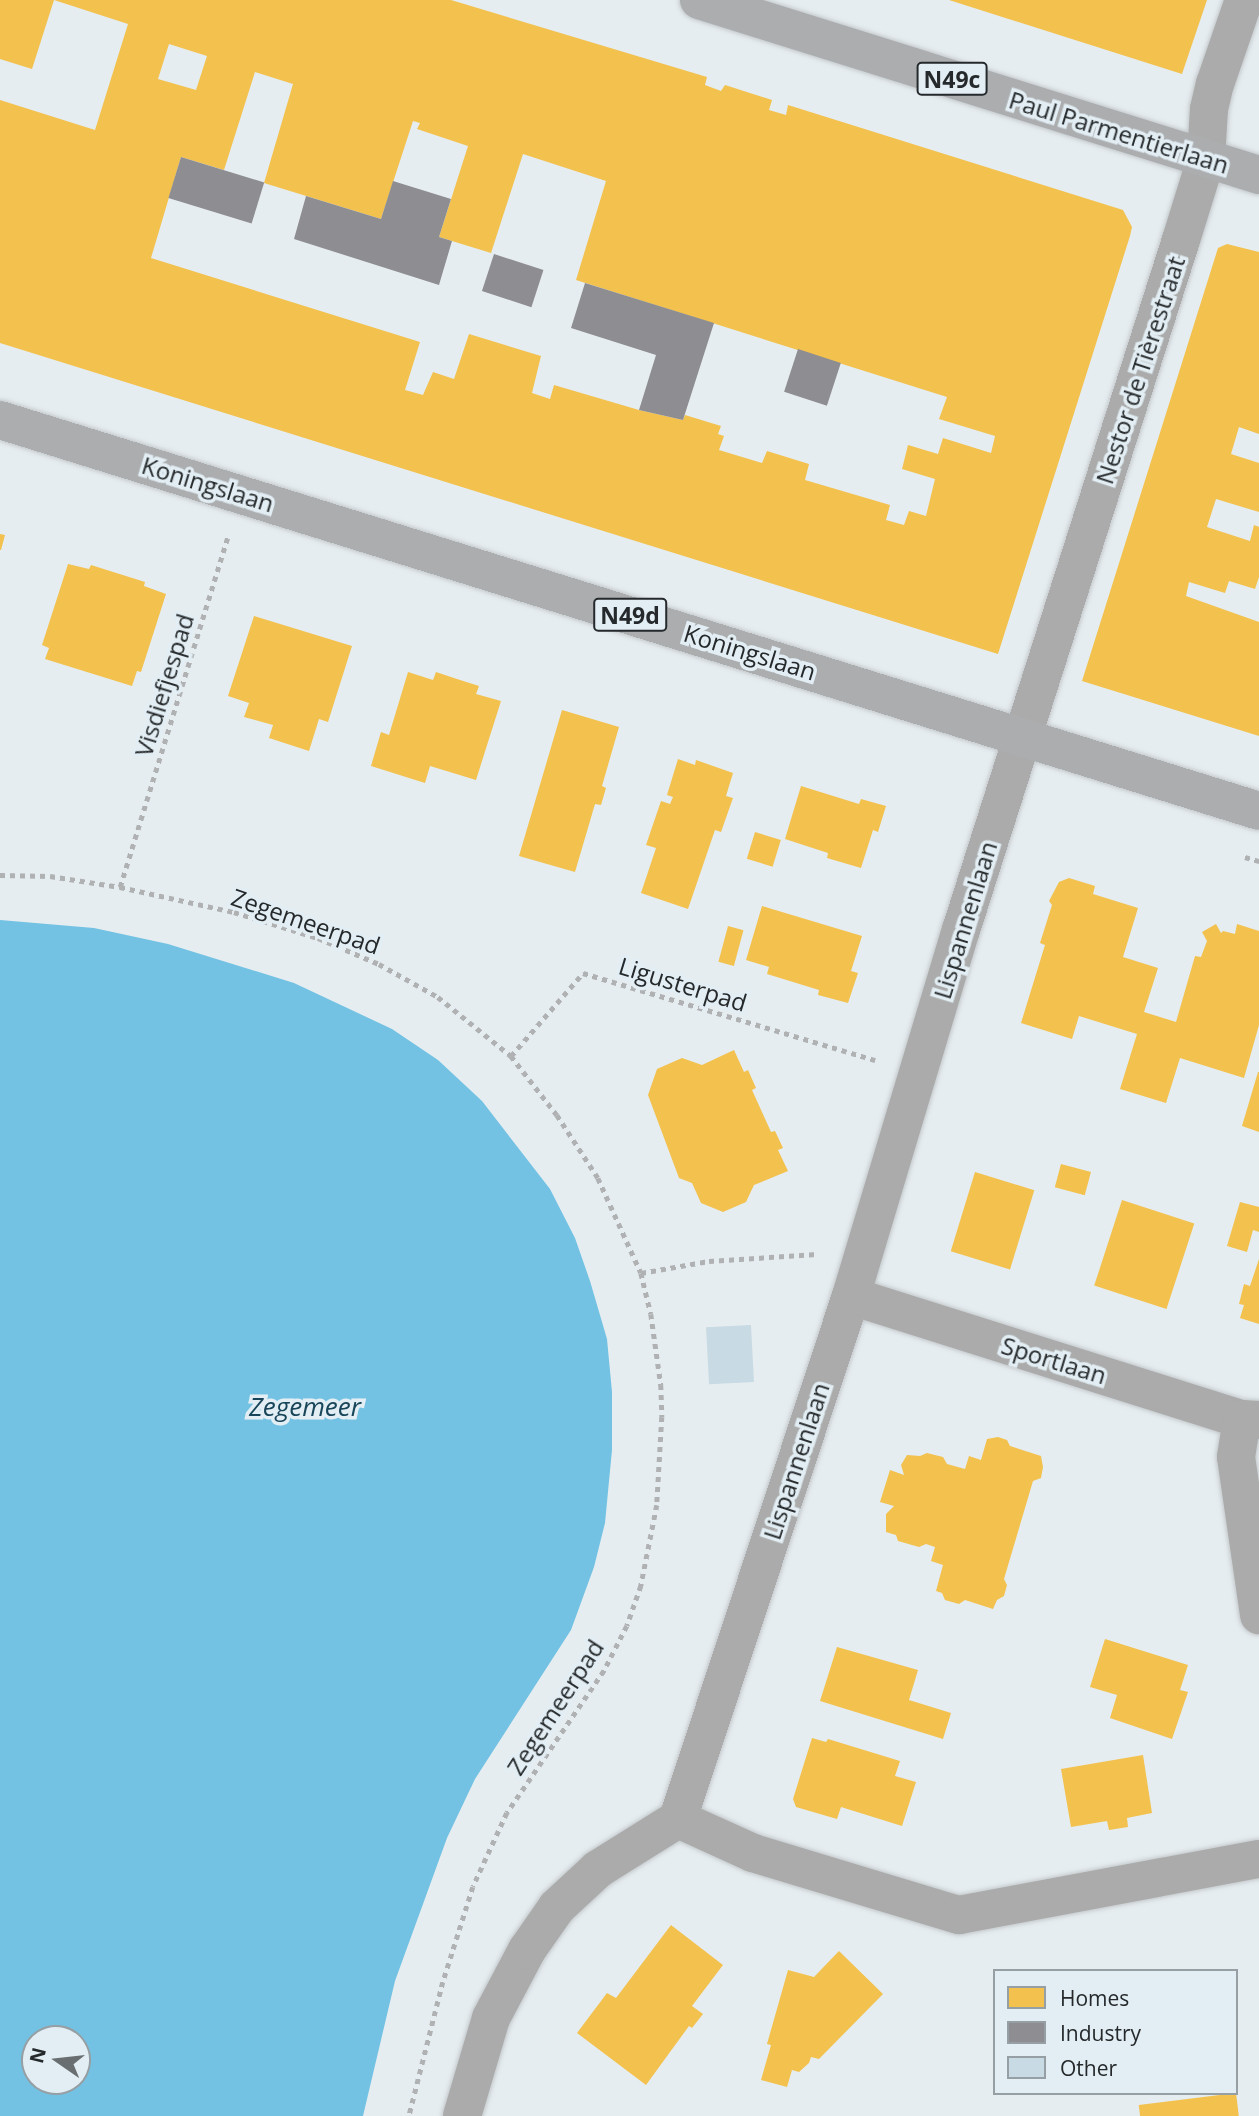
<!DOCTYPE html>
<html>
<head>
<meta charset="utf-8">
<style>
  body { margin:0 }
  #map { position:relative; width:1259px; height:2116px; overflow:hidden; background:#e6edf0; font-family:"Open Sans",sans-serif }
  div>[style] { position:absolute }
  .water>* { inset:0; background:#73c2e3 }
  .homes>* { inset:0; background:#f2c14e; transform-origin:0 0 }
  .industry>* { inset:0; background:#8d8d92; transform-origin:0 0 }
  .building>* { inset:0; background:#c8dae3; transform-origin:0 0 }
  .path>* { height:4.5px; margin-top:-2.25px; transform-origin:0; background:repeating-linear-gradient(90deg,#afb1b3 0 5px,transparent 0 10px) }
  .roads { filter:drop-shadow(0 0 2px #c4c9cc) drop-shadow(0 0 2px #c4c9cc) }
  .minor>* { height:38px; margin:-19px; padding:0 19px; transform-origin:19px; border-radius:19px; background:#aaabaa }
  .primary>* { height:38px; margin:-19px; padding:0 19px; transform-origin:19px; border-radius:19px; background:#abadaf }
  span { translate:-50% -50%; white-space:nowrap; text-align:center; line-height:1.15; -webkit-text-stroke:7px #e2eef4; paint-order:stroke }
  .shield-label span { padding:2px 5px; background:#e2eef4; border:2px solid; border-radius:5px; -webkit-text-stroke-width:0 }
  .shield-label { font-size:23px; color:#25292b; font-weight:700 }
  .street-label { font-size:24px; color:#25292b }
  .water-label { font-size:26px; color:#184559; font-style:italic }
  .legend { position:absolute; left:993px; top:1969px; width:245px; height:126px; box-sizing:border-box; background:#e2eef4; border:2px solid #969fa4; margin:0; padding:9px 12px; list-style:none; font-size:21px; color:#25292b }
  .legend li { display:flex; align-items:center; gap:14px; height:35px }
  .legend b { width:35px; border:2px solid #969fa4 }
  .north { position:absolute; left:21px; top:2025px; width:70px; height:70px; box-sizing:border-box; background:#e2eef4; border:2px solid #969fa4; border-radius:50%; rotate:284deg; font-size:19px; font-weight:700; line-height:28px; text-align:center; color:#25292b }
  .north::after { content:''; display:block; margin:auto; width:24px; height:32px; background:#696e70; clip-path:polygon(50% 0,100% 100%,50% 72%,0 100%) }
</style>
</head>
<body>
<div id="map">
  <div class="water">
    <i style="clip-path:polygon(evenodd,0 920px,94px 928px,168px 944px,294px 983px,392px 1029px,438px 1060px,482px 1101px,550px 1189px,575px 1238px,590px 1281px,607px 1339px,612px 1392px,612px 1450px,605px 1523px,594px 1567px,571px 1630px,475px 1779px,447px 1838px,395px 1981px,363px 2116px,0 2116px,0 920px,35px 2039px,77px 2039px,77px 2081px,35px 2081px,35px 2039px)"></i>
  </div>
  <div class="homes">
    <i style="clip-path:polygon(0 0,54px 0,32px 69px,0 59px)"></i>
    <i style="clip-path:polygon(evenodd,54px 0,451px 0,707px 77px,705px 85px,721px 91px,725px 85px,772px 100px,769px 110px,786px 115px,788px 105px,1123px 210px,1132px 227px,1130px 236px,998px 654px,0 343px,0 100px,95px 130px,128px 24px,54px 0,169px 44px,207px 56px,196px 90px,158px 79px,169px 44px,54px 0,255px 72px,293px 84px,264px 183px,381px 219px,413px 121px,420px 123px,417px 129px,468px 146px,439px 237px,491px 253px,523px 154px,606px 181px,576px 280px,947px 397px,939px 419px,995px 436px,991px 453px,943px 438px,938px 454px,908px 445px,902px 469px,935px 479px,926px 516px,909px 511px,904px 525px,886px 520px,890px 505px,805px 480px,809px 464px,767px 451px,762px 463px,719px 450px,724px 436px,718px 434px,721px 426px,685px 415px,683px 420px,639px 410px,554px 385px,550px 399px,532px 393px,541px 356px,469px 334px,454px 379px,433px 372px,423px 395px,405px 390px,420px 342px,151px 258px,181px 157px,224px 170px,255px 72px)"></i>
    <i style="clip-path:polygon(949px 0,1207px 0,1182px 74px)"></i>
    <i style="clip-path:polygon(1227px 244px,1259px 252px,1259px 434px,1239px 427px,1231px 454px,1259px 463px,1259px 512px,1216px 499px,1207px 527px,1250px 541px,1254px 525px,1259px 527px,1259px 577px,1255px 589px,1229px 581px,1225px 593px,1189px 582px,1186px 596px,1259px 622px,1259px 736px,1082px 681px,1218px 248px)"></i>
    <i style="clip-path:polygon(0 534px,5px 535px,1px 550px,0 550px)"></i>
    <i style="clip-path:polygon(68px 564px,89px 569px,91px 565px,145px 582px,144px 586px,166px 594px,141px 672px,137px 671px,132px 686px,45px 659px,49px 648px,42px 645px)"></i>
    <i style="clip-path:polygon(254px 616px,352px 646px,328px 722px,319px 719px,309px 751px,269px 738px,273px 725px,244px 717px,249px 703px,228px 696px)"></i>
    <i style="clip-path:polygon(408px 672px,433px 680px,436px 672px,457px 679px,479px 686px,476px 694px,501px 701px,476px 780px,430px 766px,425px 783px,371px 766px,381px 732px,389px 735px)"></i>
    <i style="clip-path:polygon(562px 710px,619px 727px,602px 786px,606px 788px,601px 805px,595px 804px,575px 872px,519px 856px)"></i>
    <i style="clip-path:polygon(678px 759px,695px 765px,696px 760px,733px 773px,726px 796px,733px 798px,721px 832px,715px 830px,688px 909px,641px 893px,656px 848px,646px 845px,661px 801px,670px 804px,673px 797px,667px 795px)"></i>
    <i style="clip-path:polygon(801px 786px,859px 804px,861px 799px,886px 806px,878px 832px,873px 830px,861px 868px,827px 858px,828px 853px,785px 839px)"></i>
    <i style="left:755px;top:832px;width:27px;height:28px;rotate:17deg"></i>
    <i style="clip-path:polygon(1069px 878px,1095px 886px,1093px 894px,1138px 908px,1123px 957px,1158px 968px,1144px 1012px,1176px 1022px,1195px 956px,1201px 957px,1207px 941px,1202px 932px,1216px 924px,1221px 933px,1223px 931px,1235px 934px,1237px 924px,1259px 931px,1259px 1025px,1244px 1078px,1180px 1058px,1166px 1103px,1120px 1089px,1137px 1034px,1079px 1016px,1072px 1039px,1021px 1023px,1045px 945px,1040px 943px,1052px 905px,1049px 901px,1059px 882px)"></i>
    <i style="clip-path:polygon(762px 906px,862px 936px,851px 971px,858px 973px,848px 1003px,818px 995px,819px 990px,767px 974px,769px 967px,746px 960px)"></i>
    <i style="left:728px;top:926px;width:16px;height:37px;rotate:15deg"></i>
    <i style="clip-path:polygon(734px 1050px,744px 1072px,748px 1070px,756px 1088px,752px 1090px,771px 1132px,775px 1131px,783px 1148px,778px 1150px,788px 1171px,754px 1185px,746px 1202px,723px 1212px,701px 1203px,692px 1183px,679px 1178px,648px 1095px,657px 1069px,682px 1058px,702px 1065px)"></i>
    <i style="clip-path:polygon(1258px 1072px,1259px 1072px,1259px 1132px,1242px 1126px)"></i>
    <i style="left:1061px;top:1164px;width:31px;height:24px;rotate:15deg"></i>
    <i style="left:975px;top:1172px;width:62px;height:83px;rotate:17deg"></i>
    <i style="left:1122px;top:1200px;width:76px;height:90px;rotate:18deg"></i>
    <i style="clip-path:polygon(1240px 1202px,1259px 1207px,1259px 1232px,1253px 1230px,1247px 1252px,1227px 1246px)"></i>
    <i style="clip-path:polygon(1259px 1259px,1259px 1324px,1240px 1318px,1244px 1305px,1239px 1304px,1244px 1284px,1250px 1286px)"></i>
    <i style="clip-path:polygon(998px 1437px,1007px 1440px,1010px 1446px,1041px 1456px,1043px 1467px,1041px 1478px,1033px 1481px,1004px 1579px,1007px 1585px,1004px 1596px,997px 1600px,993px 1609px,965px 1600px,959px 1604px,945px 1600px,942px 1593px,936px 1591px,943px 1565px,931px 1561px,935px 1547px,926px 1544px,919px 1547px,898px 1541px,896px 1535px,886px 1532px,886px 1514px,894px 1506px,880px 1502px,890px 1470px,904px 1475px,901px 1465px,907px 1455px,920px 1456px,927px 1453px,943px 1457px,947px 1464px,965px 1469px,969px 1456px,981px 1460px,987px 1439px)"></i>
    <i style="clip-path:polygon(1105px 1639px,1188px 1665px,1180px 1690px,1188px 1692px,1172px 1739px,1110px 1718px,1117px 1695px,1090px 1687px)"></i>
    <i style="clip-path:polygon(837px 1647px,918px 1670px,909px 1700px,951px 1713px,943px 1739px,820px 1701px)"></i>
    <i style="clip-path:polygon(812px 1738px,826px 1742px,828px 1739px,900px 1761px,895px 1776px,916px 1782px,902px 1826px,841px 1807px,837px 1819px,796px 1807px,793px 1799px)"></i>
    <i style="clip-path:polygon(1143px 1755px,1152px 1813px,1127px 1818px,1128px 1827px,1109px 1830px,1107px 1821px,1071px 1827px,1061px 1769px)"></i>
    <i style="clip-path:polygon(671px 1925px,723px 1965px,692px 2006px,703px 2014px,692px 2028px,689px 2026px,646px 2085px,577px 2033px,607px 1993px,616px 1998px)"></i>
    <i style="clip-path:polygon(839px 1951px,883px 1994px,819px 2059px,811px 2057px,809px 2063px,799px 2072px,792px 2070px,787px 2087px,761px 2080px,771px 2045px,767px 2044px,788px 1970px,814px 1977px)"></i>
    <i style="left:1236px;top:2093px;width:23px;height:98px;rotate:83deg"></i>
  </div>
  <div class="industry">
    <i style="left:181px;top:157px;width:87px;height:43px;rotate:17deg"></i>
    <i style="clip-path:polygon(393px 181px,451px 199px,439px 237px,452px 241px,439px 285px,294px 239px,306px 196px,381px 219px)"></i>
    <i style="left:494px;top:254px;width:52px;height:39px;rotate:18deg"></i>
    <i style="clip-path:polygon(585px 283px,714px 323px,683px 420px,639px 410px,656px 355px,571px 328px)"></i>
    <i style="left:798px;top:349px;width:45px;height:45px;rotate:18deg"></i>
  </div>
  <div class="building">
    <i style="left:751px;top:1325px;width:57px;height:45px;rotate:87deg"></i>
  </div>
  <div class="path">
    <i style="left:1245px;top:857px;width:15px;rotate:16deg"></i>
    <i style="left:0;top:875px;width:50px;rotate:1.1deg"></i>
    <i style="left:50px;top:876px;width:71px;rotate:8.9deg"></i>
    <i style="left:120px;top:887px;width:117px;rotate:12.4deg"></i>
    <i style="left:234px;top:912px;width:88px;rotate:17.2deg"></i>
    <i style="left:318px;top:938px;width:66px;rotate:23.1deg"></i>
    <i style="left:379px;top:964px;width:68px;rotate:29.2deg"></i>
    <i style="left:438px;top:997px;width:94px;rotate:38.9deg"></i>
    <i style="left:511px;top:1056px;width:75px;rotate:52.1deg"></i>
    <i style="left:557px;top:1115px;width:75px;rotate:56.9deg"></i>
    <i style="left:598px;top:1178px;width:104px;rotate:65.6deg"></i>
    <i style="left:641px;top:1273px;width:42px;rotate:76.3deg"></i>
    <i style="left:651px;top:1314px;width:72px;rotate:82deg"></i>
    <i style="left:661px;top:1385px;width:32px;rotate:88deg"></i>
    <i style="left:662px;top:1417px;width:88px;rotate:93.3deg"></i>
    <i style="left:657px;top:1505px;width:83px;rotate:101.2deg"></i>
    <i style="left:641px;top:1586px;width:42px;rotate:109.3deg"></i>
    <i style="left:627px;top:1626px;width:51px;rotate:117.1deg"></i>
    <i style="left:604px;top:1671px;width:172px;rotate:124.3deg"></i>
    <i style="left:507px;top:1813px;width:81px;rotate:114.7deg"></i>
    <i style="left:473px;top:1887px;width:100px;rotate:107.5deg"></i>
    <i style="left:443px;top:1982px;width:138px;rotate:104.2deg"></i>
    <i style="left:120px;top:887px;width:367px;rotate:-72.9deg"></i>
    <i style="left:511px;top:1056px;width:110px;rotate:-49.1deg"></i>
    <i style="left:583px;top:973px;width:305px;rotate:16.6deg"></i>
    <i style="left:641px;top:1273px;width:69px;rotate:-10deg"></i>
    <i style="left:709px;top:1261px;width:108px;rotate:-3.7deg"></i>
  </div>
  <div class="roads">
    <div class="minor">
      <i style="left:851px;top:1296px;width:410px;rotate:17.5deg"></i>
      <i style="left:1242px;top:1419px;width:17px;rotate:3deg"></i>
      <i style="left:1242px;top:1419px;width:38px;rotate:99deg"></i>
      <i style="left:1236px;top:1457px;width:160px;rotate:81.7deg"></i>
      <i style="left:678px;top:1819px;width:82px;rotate:24.4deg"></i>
      <i style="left:753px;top:1853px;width:215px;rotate:16.8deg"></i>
      <i style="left:959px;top:1915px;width:305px;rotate:-10.6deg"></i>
      <i style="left:462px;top:2116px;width:102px;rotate:-73.5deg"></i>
      <i style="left:491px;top:2018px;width:77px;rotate:-62.1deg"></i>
      <i style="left:527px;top:1950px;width:52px;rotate:-55.1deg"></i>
      <i style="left:557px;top:1907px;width:56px;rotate:-42.8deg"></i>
      <i style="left:598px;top:1869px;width:94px;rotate:-32deg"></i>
      <i style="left:678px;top:1819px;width:551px;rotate:-71.7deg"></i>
      <i style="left:851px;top:1296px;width:382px;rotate:-73.3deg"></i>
      <i style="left:961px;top:930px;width:724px;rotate:-72.32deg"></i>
      <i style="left:1181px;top:240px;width:85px;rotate:-72.8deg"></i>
      <i style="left:1206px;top:159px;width:50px;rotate:-86.6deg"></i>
      <i style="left:1209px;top:109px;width:26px;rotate:-77deg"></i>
      <i style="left:1215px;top:84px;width:89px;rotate:-71deg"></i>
    </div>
    <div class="primary">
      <i style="left:699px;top:0;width:587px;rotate:17.35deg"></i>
      <i style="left:0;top:420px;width:1318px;rotate:17.25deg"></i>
    </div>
  </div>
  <div class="shield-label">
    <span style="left:952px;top:79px">N49c</span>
    <span style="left:630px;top:615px">N49d</span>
  </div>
  <div class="street-label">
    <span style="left:1119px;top:132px;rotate:17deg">Paul Parmentierlaan</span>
    <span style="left:1140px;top:370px;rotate:-72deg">Nestor de Tièrestraat</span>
    <span style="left:208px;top:484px;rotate:17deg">Koningslaan</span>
    <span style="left:750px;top:652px;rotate:17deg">Koningslaan</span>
    <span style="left:164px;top:685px;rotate:-73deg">Visdiefjespad</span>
    <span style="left:965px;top:920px;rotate:-73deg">Lispannenlaan</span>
    <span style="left:306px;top:921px;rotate:19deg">Zegemeerpad</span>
    <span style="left:683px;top:984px;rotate:17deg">Ligusterpad</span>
    <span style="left:1054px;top:1360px;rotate:17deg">Sportlaan</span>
    <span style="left:796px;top:1461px;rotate:-72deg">Lispannenlaan</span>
    <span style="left:555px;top:1707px;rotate:-57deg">Zegemeerpad</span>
  </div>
  <div class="water-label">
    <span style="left:305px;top:1407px">Zegemeer</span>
  </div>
  <ul class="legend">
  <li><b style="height:19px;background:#f2c14e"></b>Homes</li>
  <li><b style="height:19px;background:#8d8d92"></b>Industry</li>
  <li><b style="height:19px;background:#c8dae3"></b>Other</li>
  </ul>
  <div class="north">N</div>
</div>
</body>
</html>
